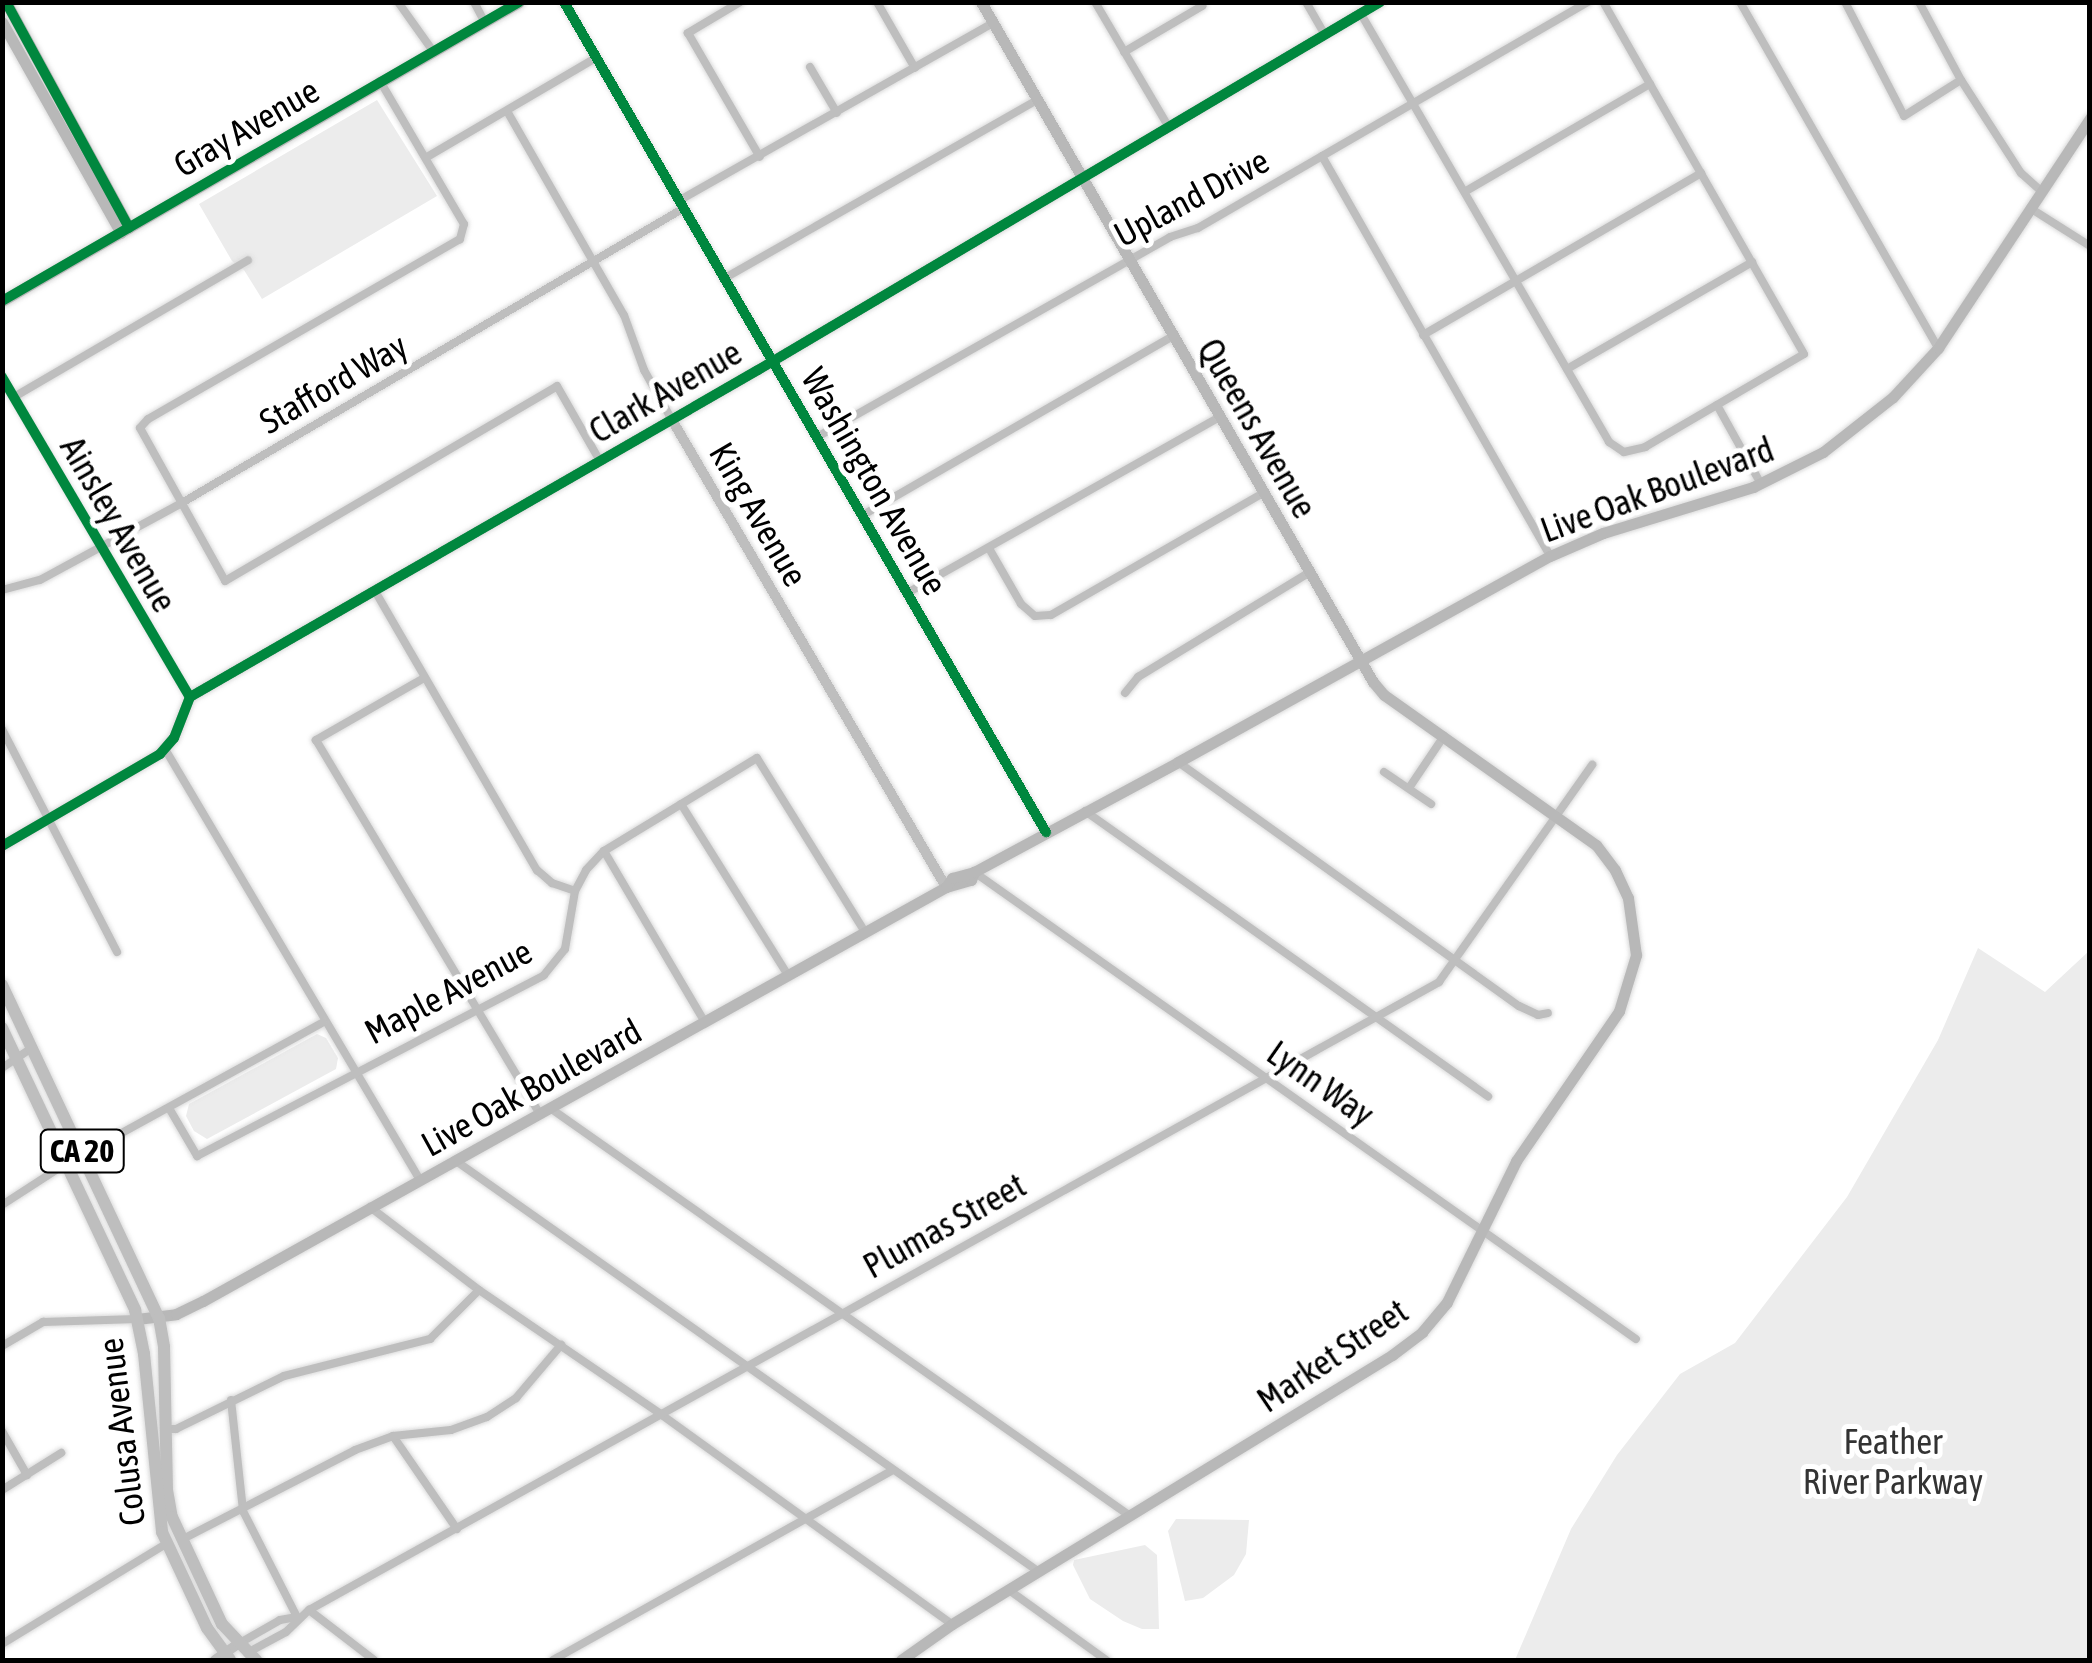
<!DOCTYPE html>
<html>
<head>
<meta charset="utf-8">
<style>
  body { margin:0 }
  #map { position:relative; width:2092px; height:1663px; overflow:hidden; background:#fff; font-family:"Asap Condensed",sans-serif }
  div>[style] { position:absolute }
  .green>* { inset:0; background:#ececec }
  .roads { filter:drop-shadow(0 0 2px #dbdbdb) drop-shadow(0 0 2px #dbdbdb) }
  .minor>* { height:8px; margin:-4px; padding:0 4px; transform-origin:4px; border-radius:4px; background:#bebebe }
  .tertiary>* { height:10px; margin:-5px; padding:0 5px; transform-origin:5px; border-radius:5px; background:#bebebe }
  .secondary>* { height:11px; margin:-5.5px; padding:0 5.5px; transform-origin:5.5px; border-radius:5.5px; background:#b8b8b8 }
  .trunk>* { height:12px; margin:-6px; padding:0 6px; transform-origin:6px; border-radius:6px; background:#bebebe }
  .cycleway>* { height:10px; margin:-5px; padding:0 5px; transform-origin:5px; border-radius:5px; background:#00873e }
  span { translate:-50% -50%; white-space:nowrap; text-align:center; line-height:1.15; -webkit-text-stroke:10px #fff; paint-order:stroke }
  .shield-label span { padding:2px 8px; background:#fff; border:2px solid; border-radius:8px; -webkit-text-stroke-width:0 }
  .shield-label { font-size:32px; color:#000; font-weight:700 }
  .street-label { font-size:35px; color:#000 }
  .park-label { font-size:35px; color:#333 }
  .frame { position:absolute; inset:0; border:5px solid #000; pointer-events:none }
</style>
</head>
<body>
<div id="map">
  <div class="green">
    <i style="clip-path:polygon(377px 100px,437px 196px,262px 299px,244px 270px,232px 261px,199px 204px)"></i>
    <i style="clip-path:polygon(1978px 948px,2045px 992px,2089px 951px,2089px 1660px,1515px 1660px,1571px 1529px,1617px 1455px,1680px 1374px,1735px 1343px,1847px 1197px,1938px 1040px)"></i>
    <i style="clip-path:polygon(317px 1034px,326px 1038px,338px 1058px,336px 1069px,207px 1139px,194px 1131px,186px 1116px,189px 1104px)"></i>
    <i style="clip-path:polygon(1176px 1519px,1249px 1520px,1246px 1554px,1234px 1575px,1203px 1598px,1185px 1601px,1168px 1531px)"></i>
    <i style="clip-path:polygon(1145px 1545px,1157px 1555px,1159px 1629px,1142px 1629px,1123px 1621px,1090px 1599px,1073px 1565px,1074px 1560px)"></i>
  </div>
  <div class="roads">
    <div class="minor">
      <i style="left:398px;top:2px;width:60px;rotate:54.5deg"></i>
      <i style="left:474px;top:2px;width:21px;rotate:62deg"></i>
      <i style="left:564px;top:2px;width:960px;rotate:59.86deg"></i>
      <i style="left:740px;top:2px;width:61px;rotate:149.2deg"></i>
      <i style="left:688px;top:33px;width:143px;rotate:59.9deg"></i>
      <i style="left:877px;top:2px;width:76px;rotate:60.1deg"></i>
      <i style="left:1095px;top:2px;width:144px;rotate:59.5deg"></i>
      <i style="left:1306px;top:2px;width:38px;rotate:60deg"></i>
      <i style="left:1740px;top:2px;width:399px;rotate:60.2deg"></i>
      <i style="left:1845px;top:2px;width:128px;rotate:62.6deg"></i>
      <i style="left:1904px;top:116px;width:67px;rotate:-32.3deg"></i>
      <i style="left:1919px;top:2px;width:89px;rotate:61.7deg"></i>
      <i style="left:1961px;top:80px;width:111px;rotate:57.2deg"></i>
      <i style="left:2021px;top:173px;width:27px;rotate:42deg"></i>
      <i style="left:1361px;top:14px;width:495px;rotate:59.9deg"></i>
      <i style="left:1609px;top:442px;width:18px;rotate:34deg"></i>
      <i style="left:1624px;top:452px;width:22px;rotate:-13deg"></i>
      <i style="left:1645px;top:447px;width:184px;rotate:-30.3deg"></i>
      <i style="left:1804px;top:354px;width:405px;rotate:-119.7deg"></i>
      <i style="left:1124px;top:52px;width:91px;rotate:-30.5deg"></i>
      <i style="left:1202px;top:6px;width:4px;rotate:-117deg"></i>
      <i style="left:810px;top:67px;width:53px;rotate:59.6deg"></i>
      <i style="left:380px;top:81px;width:166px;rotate:59.6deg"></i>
      <i style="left:464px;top:224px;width:16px;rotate:105deg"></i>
      <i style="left:460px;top:239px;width:360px;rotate:150deg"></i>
      <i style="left:148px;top:419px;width:12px;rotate:132deg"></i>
      <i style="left:140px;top:428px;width:175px;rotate:60.9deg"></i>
      <i style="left:225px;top:581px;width:385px;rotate:-30.4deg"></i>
      <i style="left:557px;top:386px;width:86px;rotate:60.2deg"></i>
      <i style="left:507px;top:111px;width:235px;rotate:60.2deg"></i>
      <i style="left:624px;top:315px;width:59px;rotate:70deg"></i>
      <i style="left:644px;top:370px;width:57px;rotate:60.8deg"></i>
      <i style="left:1322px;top:156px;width:460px;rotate:60.3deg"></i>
      <i style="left:427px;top:157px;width:196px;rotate:-30.4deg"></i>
      <i style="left:1466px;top:191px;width:213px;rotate:-30.2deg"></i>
      <i style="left:680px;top:200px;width:360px;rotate:-29.5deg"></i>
      <i style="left:2030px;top:208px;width:71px;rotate:32.3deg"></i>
      <i style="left:725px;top:278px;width:359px;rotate:-29.7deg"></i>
      <i style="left:1423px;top:335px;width:322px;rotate:-30.2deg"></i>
      <i style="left:1567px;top:369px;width:214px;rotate:-30deg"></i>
      <i style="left:2px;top:377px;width:371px;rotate:59.6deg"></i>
      <i style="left:14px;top:397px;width:271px;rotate:-30.3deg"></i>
      <i style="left:1717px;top:405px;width:90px;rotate:60.9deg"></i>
      <i style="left:817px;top:437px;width:406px;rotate:-29.5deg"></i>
      <i style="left:1170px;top:237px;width:29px;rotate:-18deg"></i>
      <i style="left:1198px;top:228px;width:451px;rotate:-30.1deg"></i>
      <i style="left:863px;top:515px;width:358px;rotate:-30deg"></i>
      <i style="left:990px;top:550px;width:62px;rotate:60.1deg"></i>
      <i style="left:1021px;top:604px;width:18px;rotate:41deg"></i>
      <i style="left:1035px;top:616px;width:16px;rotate:-4deg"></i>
      <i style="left:1051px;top:615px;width:245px;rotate:-29.9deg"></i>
      <i style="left:2px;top:590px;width:39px;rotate:-15deg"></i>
      <i style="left:40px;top:580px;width:159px;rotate:-28.5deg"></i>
      <i style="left:180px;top:504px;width:584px;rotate:-30.43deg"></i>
      <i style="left:375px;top:591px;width:323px;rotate:59.9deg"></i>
      <i style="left:537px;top:870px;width:20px;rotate:41deg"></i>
      <i style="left:552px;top:883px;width:24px;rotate:19deg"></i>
      <i style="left:909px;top:592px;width:356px;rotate:-29.4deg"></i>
      <i style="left:424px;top:678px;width:125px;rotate:150.1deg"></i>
      <i style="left:316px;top:740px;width:435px;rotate:59.1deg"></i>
      <i style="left:1125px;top:693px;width:21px;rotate:-51deg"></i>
      <i style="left:1138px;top:677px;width:202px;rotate:-31.4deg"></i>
      <i style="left:2px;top:729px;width:251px;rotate:62.7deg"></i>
      <i style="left:165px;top:749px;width:501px;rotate:59.39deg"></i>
      <i style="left:1178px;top:762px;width:419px;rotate:35.6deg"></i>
      <i style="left:1519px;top:1006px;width:21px;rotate:25deg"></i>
      <i style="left:1538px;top:1015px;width:10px;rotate:-11deg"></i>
      <i style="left:1384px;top:772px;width:57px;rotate:34.2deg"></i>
      <i style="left:1409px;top:788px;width:63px;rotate:-56.1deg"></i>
      <i style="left:681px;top:804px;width:202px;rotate:58deg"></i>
      <i style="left:1085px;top:811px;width:494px;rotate:35.3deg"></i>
      <i style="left:604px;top:851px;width:197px;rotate:59.5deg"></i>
      <i style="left:974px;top:872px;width:810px;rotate:35.2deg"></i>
      <i style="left:2px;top:1068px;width:36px;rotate:-34deg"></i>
      <i style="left:169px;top:1108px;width:56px;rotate:59.7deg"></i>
      <i style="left:197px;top:1156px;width:391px;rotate:-27.5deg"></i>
      <i style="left:544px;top:975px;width:33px;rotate:-51deg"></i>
      <i style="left:565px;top:949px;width:59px;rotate:-80.2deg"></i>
      <i style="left:575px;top:891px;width:24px;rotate:-62deg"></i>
      <i style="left:586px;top:870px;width:26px;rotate:-47deg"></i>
      <i style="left:604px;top:851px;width:179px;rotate:-31.3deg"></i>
      <i style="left:757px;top:758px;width:205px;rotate:58.2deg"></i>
      <i style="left:550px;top:1108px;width:709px;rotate:35.12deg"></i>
      <i style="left:456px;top:1161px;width:713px;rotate:35.18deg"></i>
      <i style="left:2px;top:1205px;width:77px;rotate:-32.9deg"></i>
      <i style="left:67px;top:1163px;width:293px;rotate:-28.8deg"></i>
      <i style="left:370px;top:1207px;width:137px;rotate:37.3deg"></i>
      <i style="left:479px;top:1290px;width:222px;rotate:34.3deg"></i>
      <i style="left:662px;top:1415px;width:357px;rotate:35.8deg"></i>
      <i style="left:2px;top:1346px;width:48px;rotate:-30.3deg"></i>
      <i style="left:43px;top:1322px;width:94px;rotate:-1.8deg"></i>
      <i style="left:231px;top:1400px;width:112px;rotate:83.8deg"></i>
      <i style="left:243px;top:1511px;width:119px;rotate:63deg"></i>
      <i style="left:166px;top:1429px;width:10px"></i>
      <i style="left:176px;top:1429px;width:120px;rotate:-26.1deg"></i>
      <i style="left:284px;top:1376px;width:151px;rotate:-14.2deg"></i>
      <i style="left:430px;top:1339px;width:69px;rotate:-45deg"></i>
      <i style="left:2px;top:1431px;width:51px;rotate:60.4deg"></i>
      <i style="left:393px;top:1436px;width:113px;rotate:55.5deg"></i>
      <i style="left:2px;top:1490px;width:70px;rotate:-32.1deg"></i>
      <i style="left:181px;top:1540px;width:196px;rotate:-27.3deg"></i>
      <i style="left:355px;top:1450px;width:40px;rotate:-20.2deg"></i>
      <i style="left:393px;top:1436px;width:58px;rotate:-5.9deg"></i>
      <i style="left:451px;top:1430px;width:38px;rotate:-20deg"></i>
      <i style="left:487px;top:1417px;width:35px;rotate:-33deg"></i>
      <i style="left:516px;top:1398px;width:70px;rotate:-49.7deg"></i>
      <i style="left:1009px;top:1590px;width:120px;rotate:35.8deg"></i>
      <i style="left:309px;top:1610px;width:82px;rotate:37.6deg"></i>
      <i style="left:2px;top:1644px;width:192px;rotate:-31.4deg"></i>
      <i style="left:238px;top:1644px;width:48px;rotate:-29.7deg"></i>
      <i style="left:280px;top:1620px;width:17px;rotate:-10deg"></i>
      <i style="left:247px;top:1653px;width:44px;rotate:-28.3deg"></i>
      <i style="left:286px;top:1632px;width:32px;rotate:-44deg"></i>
      <i style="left:309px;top:1610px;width:1293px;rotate:-29.06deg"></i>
      <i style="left:1439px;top:982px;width:266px;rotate:-54.8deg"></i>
      <i style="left:553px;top:1660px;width:389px;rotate:-29.2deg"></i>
    </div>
    <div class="tertiary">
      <i style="left:672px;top:420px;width:541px;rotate:59.6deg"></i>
      <i style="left:2px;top:846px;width:183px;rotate:-30.2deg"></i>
      <i style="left:160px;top:754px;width:21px;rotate:-49deg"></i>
      <i style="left:174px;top:738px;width:44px;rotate:-68.7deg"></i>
      <i style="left:190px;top:697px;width:655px;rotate:-29.93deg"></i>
      <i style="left:758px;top:370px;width:723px;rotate:-30.61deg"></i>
      <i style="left:215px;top:1660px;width:28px;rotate:-35deg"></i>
    </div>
    <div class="secondary">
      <i style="left:6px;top:2px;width:257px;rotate:61.4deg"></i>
      <i style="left:2px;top:22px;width:242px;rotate:60.6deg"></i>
      <i style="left:2px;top:301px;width:597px;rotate:-30.04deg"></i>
      <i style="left:946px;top:887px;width:26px;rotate:-16deg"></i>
      <i style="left:971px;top:880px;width:9px;rotate:-69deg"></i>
      <i style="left:137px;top:1319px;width:39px;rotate:-7deg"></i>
      <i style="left:176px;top:1314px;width:30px;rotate:-26deg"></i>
      <i style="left:203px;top:1301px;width:851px;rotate:-29.13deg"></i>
      <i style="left:946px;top:887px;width:11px;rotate:-56deg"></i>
      <i style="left:952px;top:878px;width:23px;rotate:-15deg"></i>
      <i style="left:974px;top:872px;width:232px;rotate:-28.3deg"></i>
      <i style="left:1178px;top:762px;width:425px;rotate:-29deg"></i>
      <i style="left:1550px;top:556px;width:58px;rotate:-23.5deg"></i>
      <i style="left:1603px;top:533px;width:157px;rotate:-17deg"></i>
      <i style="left:1753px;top:487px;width:78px;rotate:-26.6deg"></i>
      <i style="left:1823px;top:452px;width:89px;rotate:-38.2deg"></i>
      <i style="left:1893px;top:397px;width:67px;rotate:-47.4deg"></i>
      <i style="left:1938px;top:348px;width:276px;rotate:-56.5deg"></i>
      <i style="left:901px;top:1660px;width:62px;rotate:-35.2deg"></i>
      <i style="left:952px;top:1624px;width:516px;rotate:-31.44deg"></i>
      <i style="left:1392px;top:1355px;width:38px;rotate:-37deg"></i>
      <i style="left:1422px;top:1332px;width:39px;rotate:-50deg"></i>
      <i style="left:1447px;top:1302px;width:157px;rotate:-63.9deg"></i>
      <i style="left:1516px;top:1161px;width:182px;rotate:-55.5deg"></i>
      <i style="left:1619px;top:1011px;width:59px;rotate:-73.1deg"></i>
      <i style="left:1636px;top:955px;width:58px;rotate:-98deg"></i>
      <i style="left:1628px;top:898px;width:31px;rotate:-115deg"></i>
      <i style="left:1615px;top:870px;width:31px;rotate:-127deg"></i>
      <i style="left:1596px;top:845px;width:260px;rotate:-144.7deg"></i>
      <i style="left:1384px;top:695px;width:17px;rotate:-130deg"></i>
      <i style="left:1373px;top:682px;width:785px;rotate:-119.96deg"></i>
    </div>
    <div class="trunk">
      <i style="left:2px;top:985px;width:368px;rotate:64.8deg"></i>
      <i style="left:159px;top:1318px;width:29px;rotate:80deg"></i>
      <i style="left:164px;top:1347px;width:143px;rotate:88.8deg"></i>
      <i style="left:167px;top:1490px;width:27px;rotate:80deg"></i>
      <i style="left:172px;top:1517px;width:118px;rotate:65deg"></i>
      <i style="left:222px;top:1624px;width:50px;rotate:46.6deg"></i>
      <i style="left:2px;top:1028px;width:312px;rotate:64.7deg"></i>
      <i style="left:135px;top:1310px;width:45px;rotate:78.4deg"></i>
      <i style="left:144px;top:1354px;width:179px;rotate:84.2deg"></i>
      <i style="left:162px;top:1532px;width:106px;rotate:64.9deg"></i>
      <i style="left:207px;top:1628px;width:39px;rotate:54deg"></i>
    </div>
  </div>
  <div class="cycleway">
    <i style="left:6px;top:2px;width:257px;rotate:61.4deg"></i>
    <i style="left:564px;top:2px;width:960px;rotate:59.86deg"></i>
    <i style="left:2px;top:301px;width:597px;rotate:-30.04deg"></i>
    <i style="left:2px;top:377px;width:371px;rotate:59.6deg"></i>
    <i style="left:2px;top:846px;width:183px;rotate:-30.2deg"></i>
    <i style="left:160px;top:754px;width:21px;rotate:-49deg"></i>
    <i style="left:174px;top:738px;width:44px;rotate:-68.7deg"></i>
    <i style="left:190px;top:697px;width:655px;rotate:-29.93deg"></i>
    <i style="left:758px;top:370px;width:723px;rotate:-30.61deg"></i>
  </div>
  <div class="shield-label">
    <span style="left:82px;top:1151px">CA 20</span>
  </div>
  <div class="street-label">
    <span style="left:246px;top:127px;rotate:-30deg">Gray Avenue</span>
    <span style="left:1191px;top:197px;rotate:-28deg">Upland Drive</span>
    <span style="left:333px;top:383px;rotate:-30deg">Stafford Way</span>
    <span style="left:665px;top:391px;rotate:-30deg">Clark Avenue</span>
    <span style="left:1258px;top:428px;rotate:60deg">Queens Avenue</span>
    <span style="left:875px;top:481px;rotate:60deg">Washington Avenue</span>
    <span style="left:1657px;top:489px;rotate:-20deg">Live Oak Boulevard</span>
    <span style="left:759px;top:514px;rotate:60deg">King Avenue</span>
    <span style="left:119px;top:524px;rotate:60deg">Ainsley Avenue</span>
    <span style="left:448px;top:991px;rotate:-28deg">Maple Avenue</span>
    <span style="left:1321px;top:1083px;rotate:35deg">Lynn Way</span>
    <span style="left:531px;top:1087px;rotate:-29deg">Live Oak Boulevard</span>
    <span style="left:944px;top:1225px;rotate:-29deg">Plumas Street</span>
    <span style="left:1332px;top:1355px;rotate:-34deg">Market Street</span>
    <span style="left:121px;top:1432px;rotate:-97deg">Colusa Avenue</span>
  </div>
  <div class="park-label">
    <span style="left:1893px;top:1461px">Feather<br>River Parkway</span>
  </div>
  <div class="frame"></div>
</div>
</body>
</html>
